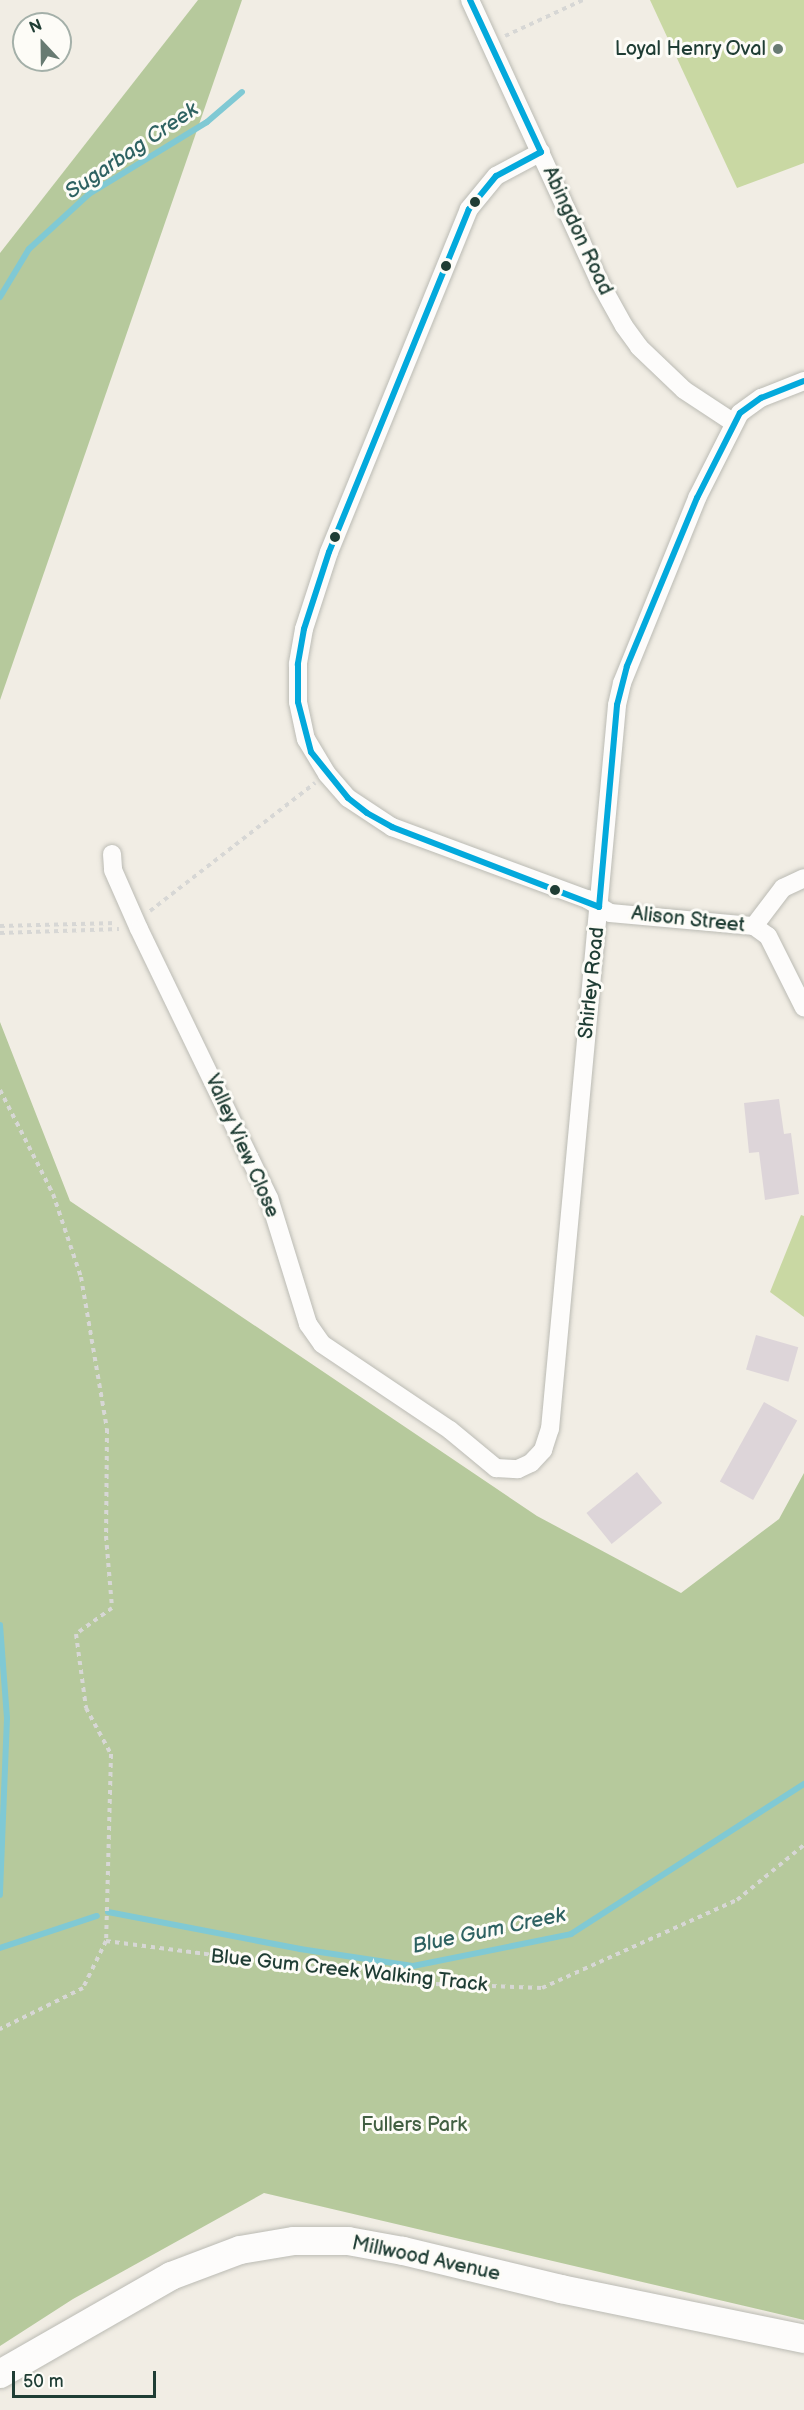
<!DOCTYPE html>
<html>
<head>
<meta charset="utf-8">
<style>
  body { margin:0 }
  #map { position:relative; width:804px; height:2410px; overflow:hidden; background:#f1ede4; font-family:"Balsamiq Sans",sans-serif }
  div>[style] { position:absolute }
  .green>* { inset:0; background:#c9d8a3 }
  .forest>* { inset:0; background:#b6c99c }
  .stream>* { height:6px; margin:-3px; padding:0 3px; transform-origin:3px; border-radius:3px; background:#80c9d4 }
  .building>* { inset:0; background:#ddd5d9; transform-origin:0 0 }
  .path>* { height:4px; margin-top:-2px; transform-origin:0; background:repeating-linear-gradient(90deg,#d7d7d5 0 4.5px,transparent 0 9px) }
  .roads { filter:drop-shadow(0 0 2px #bbbbb4) drop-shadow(0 0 2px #bbbbb4) }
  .street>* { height:18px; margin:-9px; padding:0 9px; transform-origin:9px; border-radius:9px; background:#fdfcfb }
  .primary>* { height:28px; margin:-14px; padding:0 14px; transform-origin:14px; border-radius:14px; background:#fdfcfb }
  .bus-1>* { height:6px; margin:-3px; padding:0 3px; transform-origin:3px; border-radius:3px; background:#03a9dc }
  .dots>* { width:16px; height:16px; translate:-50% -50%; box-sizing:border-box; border:3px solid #fdfcf7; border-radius:50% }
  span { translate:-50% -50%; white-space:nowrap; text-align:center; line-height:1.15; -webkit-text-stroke:6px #fdfcf7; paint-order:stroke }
  .poi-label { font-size:20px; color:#1f3d34 }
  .right { translate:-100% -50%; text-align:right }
  .street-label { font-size:20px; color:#1f3d34 }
  .park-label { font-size:20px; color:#415f42 }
  .water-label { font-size:21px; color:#2e6262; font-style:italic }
  .north { position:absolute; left:12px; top:12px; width:60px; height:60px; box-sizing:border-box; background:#fdfcf7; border:2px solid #a4b0a9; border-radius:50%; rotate:338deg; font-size:16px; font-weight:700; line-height:24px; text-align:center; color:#1f3d34 }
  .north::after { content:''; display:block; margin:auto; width:21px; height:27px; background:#687b72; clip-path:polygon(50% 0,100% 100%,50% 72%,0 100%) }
  .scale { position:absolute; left:12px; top:2371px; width:144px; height:27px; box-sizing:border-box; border:3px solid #1f3d34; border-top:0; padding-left:8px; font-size:18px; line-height:21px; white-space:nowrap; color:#1f3d34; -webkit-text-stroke:4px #fdfcf7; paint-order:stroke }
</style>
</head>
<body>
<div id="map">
  <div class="green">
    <i style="clip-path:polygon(650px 0,804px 0,804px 163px,737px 188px)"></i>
    <i style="clip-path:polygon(801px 1215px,804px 1216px,804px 1317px,770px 1292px)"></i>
  </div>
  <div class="forest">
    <i style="clip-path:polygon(198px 0,242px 0,0 700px,0 253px)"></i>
    <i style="clip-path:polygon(0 1022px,70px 1201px,537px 1516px,681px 1593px,779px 1519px,804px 1473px,804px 2320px,264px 2193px,73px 2299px,0 2346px)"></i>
  </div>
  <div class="stream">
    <i style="left:0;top:297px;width:56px;rotate:-58.9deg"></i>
    <i style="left:29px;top:249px;width:81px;rotate:-42.5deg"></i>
    <i style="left:89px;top:194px;width:138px;rotate:-31.4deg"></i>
    <i style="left:207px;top:122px;width:46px;rotate:-40.6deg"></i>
    <i style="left:0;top:1625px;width:93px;rotate:85.7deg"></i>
    <i style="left:7px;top:1718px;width:177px;rotate:92.3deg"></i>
    <i style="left:108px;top:1912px;width:196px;rotate:10.9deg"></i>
    <i style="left:300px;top:1949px;width:114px;rotate:8.6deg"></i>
    <i style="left:413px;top:1966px;width:161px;rotate:-11.4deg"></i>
    <i style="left:571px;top:1934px;width:277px;rotate:-32.8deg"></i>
    <i style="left:0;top:1948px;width:102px;rotate:-18.3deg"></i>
  </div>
  <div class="building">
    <i style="clip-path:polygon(779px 1099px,784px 1134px,791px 1133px,799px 1194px,765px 1200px,759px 1152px,749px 1153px,744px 1103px)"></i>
    <i style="left:756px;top:1335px;width:44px;height:36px;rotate:16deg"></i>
    <i style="left:764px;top:1402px;width:38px;height:91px;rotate:29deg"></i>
    <i style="left:637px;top:1472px;width:40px;height:65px;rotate:51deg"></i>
  </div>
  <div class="path">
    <i style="left:505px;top:36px;width:86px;rotate:-24.8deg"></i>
    <i style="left:150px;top:911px;width:209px;rotate:-37.8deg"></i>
    <i style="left:0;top:926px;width:116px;rotate:-1.5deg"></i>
    <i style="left:0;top:933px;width:119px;rotate:-1.9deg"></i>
    <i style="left:0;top:1090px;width:117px;rotate:63deg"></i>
    <i style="left:53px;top:1194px;width:88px;rotate:71.4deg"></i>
    <i style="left:81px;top:1277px;width:154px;rotate:80.3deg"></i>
    <i style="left:107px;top:1429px;width:107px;rotate:90.5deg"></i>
    <i style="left:106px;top:1536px;width:72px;rotate:85.2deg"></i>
    <i style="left:112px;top:1608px;width:44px;rotate:144.2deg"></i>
    <i style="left:76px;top:1634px;width:75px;rotate:82.3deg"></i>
    <i style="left:86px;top:1708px;width:52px;rotate:61.5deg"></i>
    <i style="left:111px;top:1754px;width:187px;rotate:91.5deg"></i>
    <i style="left:106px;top:1941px;width:52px;rotate:116.1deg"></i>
    <i style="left:83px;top:1988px;width:93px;rotate:153.7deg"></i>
    <i style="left:106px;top:1941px;width:335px;rotate:7.4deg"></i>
    <i style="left:438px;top:1984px;width:104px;rotate:2.2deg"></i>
    <i style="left:542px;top:1988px;width:214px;rotate:-24.3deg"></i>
    <i style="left:737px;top:1900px;width:87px;rotate:-39.4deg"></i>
  </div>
  <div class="roads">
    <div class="street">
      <i style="left:470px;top:0;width:309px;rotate:65.3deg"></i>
      <i style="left:599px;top:281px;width:51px;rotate:60.9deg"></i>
      <i style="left:624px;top:326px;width:26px;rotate:54deg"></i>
      <i style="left:639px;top:347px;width:62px;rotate:43.7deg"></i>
      <i style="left:684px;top:390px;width:60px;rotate:33.4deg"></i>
      <i style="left:541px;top:152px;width:51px;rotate:151.9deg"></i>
      <i style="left:496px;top:176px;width:43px;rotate:129.3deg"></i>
      <i style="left:469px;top:209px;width:370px;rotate:112.2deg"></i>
      <i style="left:329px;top:552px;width:81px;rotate:108deg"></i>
      <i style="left:304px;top:629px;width:36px;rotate:100deg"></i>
      <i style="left:298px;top:664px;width:38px;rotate:90deg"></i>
      <i style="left:298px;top:702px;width:38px;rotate:78deg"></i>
      <i style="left:306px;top:739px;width:41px;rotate:59deg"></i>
      <i style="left:327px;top:774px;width:32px;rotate:49deg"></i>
      <i style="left:348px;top:798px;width:53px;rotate:33.4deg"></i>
      <i style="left:392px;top:827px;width:208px;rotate:20.3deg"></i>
      <i style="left:587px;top:899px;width:27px;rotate:31deg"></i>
      <i style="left:610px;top:913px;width:145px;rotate:5.2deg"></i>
      <i style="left:754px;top:926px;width:17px;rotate:36deg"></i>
      <i style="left:768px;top:936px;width:80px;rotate:63.4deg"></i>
      <i style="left:112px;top:854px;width:16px;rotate:86deg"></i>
      <i style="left:113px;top:870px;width:64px;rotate:66.2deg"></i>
      <i style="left:139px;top:929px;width:299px;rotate:64.2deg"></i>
      <i style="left:269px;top:1198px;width:132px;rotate:72.8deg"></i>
      <i style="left:308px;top:1324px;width:24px;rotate:55deg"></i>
      <i style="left:322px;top:1344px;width:154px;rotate:33.9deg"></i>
      <i style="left:450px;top:1430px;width:60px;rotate:39.6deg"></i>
      <i style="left:496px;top:1468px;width:22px;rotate:3deg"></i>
      <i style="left:518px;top:1469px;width:14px;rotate:-25deg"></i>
      <i style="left:531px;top:1463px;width:18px;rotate:-47deg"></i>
      <i style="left:543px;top:1450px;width:22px;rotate:-72deg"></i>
      <i style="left:550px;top:1429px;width:727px;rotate:-84.71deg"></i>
      <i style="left:617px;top:705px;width:23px;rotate:-77deg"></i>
      <i style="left:622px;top:683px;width:200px;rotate:-67.9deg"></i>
      <i style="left:697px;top:498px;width:95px;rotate:-63.2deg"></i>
      <i style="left:740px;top:413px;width:26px;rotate:-36deg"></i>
      <i style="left:761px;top:398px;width:46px;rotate:-21.6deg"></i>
      <i style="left:754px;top:926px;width:48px;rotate:-52.7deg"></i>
      <i style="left:783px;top:888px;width:23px;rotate:-25deg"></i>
    </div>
    <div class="primary">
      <i style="left:0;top:2374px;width:197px;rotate:-29.8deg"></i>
      <i style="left:171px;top:2276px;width:74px;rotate:-20.6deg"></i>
      <i style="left:240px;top:2250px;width:55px;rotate:-9.5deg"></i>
      <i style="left:294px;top:2241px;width:54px"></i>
      <i style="left:348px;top:2241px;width:56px;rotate:10.3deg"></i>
      <i style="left:403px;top:2251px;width:163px;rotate:13.5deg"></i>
      <i style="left:561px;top:2289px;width:248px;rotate:11.6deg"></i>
    </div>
  </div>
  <div class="bus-1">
    <i style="left:470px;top:0;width:168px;rotate:65deg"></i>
    <i style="left:541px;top:152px;width:51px;rotate:151.9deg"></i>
    <i style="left:496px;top:176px;width:43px;rotate:129.3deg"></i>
    <i style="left:469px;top:209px;width:370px;rotate:112.2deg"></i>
    <i style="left:329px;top:552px;width:81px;rotate:108deg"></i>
    <i style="left:304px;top:629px;width:36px;rotate:100deg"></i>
    <i style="left:298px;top:664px;width:38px;rotate:90deg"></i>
    <i style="left:298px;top:702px;width:52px;rotate:75.4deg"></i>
    <i style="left:311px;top:752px;width:59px;rotate:51.2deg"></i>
    <i style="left:348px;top:798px;width:24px;rotate:38deg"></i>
    <i style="left:367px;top:813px;width:29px;rotate:29deg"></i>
    <i style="left:392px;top:827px;width:222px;rotate:21.1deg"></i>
    <i style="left:599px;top:907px;width:203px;rotate:-84.9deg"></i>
    <i style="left:617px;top:705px;width:40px;rotate:-75.6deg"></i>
    <i style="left:627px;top:666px;width:182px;rotate:-67.4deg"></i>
    <i style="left:697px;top:498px;width:95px;rotate:-63.2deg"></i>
    <i style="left:740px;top:413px;width:26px;rotate:-36deg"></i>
    <i style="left:761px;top:398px;width:46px;rotate:-21.6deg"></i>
  </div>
  <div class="dots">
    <i style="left:778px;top:49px;background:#687b72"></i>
    <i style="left:475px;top:202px;background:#1f3d34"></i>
    <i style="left:446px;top:266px;background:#1f3d34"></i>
    <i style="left:335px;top:537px;background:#1f3d34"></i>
    <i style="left:555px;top:890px;background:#1f3d34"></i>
  </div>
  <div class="poi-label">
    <span class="right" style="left:766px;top:49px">Loyal Henry Oval</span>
  </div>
  <div class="street-label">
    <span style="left:577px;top:231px;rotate:65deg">Abingdon Road</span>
    <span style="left:688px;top:920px;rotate:6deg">Alison Street</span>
    <span style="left:592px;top:983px;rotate:-84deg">Shirley Road</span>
    <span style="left:242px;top:1146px;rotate:66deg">Valley View Close</span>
    <span style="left:349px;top:1971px;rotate:6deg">Blue Gum Creek Walking Track</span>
    <span style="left:426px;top:2259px;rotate:12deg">Millwood Avenue</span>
  </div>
  <div class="park-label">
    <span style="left:414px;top:2125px">Fullers Park</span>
  </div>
  <div class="water-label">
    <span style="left:132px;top:151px;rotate:-34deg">Sugarbag Creek</span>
    <span style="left:489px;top:1931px;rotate:-12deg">Blue Gum Creek</span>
  </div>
  <div class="north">N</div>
  <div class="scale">50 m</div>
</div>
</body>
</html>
